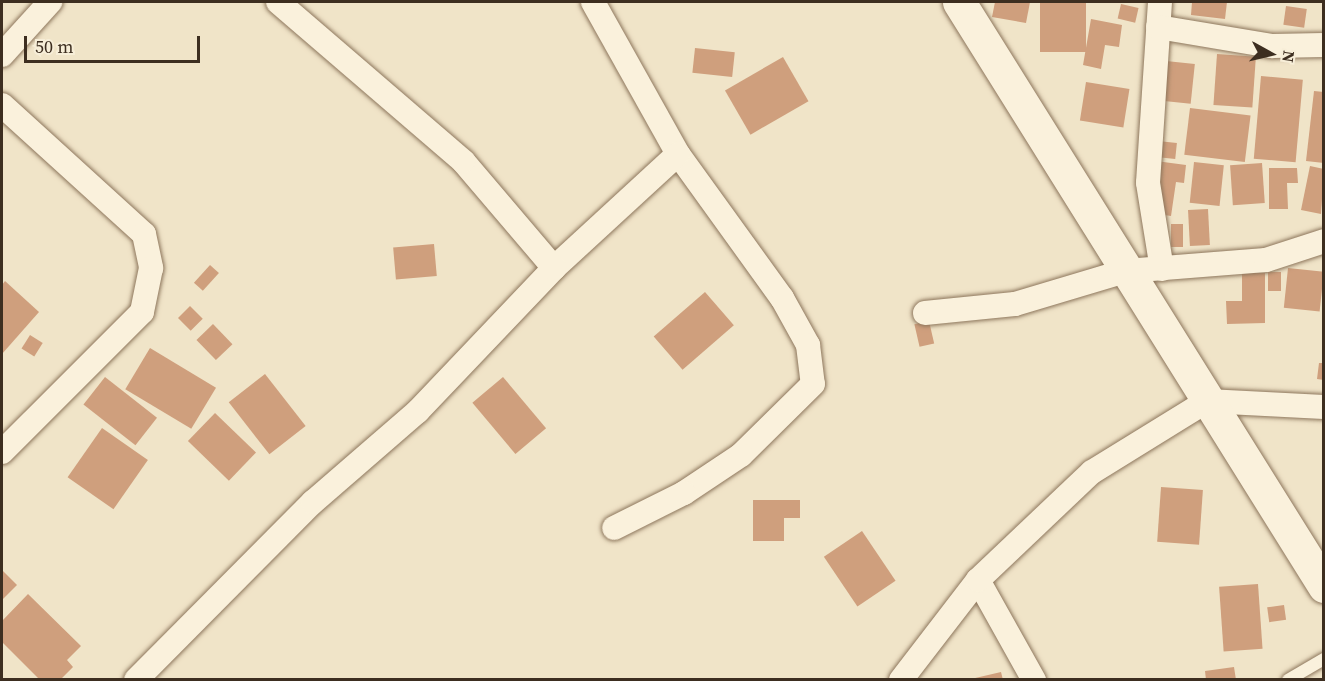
<!DOCTYPE html>
<html>
<head>
<meta charset="utf-8">
<style>
  body { margin:0 }
  #map { position:relative; width:1325px; height:681px; overflow:hidden; background:#f0e4c8; font-family:"Source Serif 4",serif }
  div>[style] { position:absolute }
  .building>* { inset:0; background:#cf9f7d; transform-origin:0 0 }
  .roads { filter:drop-shadow(0 0 2px #8d765c) drop-shadow(0 0 2px #8d765c) }
  .service>* { height:12px; margin:-6px; padding:0 6px; transform-origin:6px; border-radius:6px; background:#faf1dc }
  .minor>* { height:24px; margin:-12px; padding:0 12px; transform-origin:12px; border-radius:12px; background:#faf1dc }
  .secondary>* { height:33px; margin:-16.5px; padding:0 16.5px; transform-origin:16.5px; border-radius:16.5px; background:#faf1dc }
  span { translate:-50% -50%; white-space:nowrap; text-align:center; line-height:1.15; -webkit-text-stroke:4.5px #f7eed8; paint-order:stroke }
  .frame { position:absolute; inset:0; border:3px solid #3d2e20; pointer-events:none }
  .north { position:absolute; left:1241px; top:24px; width:60px; height:60px; -webkit-text-stroke:4px #f7eed8; paint-order:stroke; rotate:98deg; font-size:16px; font-weight:700; line-height:24px; text-align:center; color:#3d2e20 }
  .north::after { content:''; display:block; margin:auto; width:21px; height:27px; background:#3d2e20; clip-path:polygon(50% 0,100% 100%,50% 72%,0 100%) }
  .scale { position:absolute; left:24px; top:36px; width:176px; height:27px; box-sizing:border-box; border:3px solid #3d2e20; border-top:0; padding-left:8px; font-size:18px; line-height:21px; white-space:nowrap; color:#3d2e20; -webkit-text-stroke:4px #f7eed8; paint-order:stroke }
</style>
</head>
<body>
<div id="map">
  <div class="building">
    <i style="clip-path:polygon(995px 2px,1030px 2px,1026px 23px,992px 17px)"></i>
    <i style="left:1040px;top:2px;width:46px;height:50px"></i>
    <i style="clip-path:polygon(1192px 2px,1227px 2px,1225px 19px,1191px 15px)"></i>
    <i style="left:1121px;top:4px;width:18px;height:15px;rotate:13deg"></i>
    <i style="left:1286px;top:6px;width:21px;height:19px;rotate:8deg"></i>
    <i style="clip-path:polygon(1091px 19px,1122px 25px,1119px 47px,1105px 45px,1101px 69px,1083px 65px)"></i>
    <i style="left:695px;top:48px;width:40px;height:25px;rotate:6deg"></i>
    <i style="left:1217px;top:54px;width:39px;height:51px;rotate:4deg"></i>
    <i style="left:783px;top:57px;width:51px;height:67px;rotate:60deg"></i>
    <i style="left:1166px;top:61px;width:29px;height:40px;rotate:6deg"></i>
    <i style="left:1261px;top:76px;width:42px;height:83px;rotate:5deg"></i>
    <i style="left:1086px;top:82px;width:44px;height:39px;rotate:9deg"></i>
    <i style="clip-path:polygon(1314px 91px,1324px 92px,1324px 163px,1306px 161px)"></i>
    <i style="left:1190px;top:108px;width:61px;height:47px;rotate:7deg"></i>
    <i style="left:1158px;top:141px;width:19px;height:16px;rotate:6deg"></i>
    <i style="clip-path:polygon(1156px 161px,1186px 165px,1184px 183px,1176px 182px,1171px 216px,1151px 213px)"></i>
    <i style="left:1194px;top:162px;width:30px;height:41px;rotate:6deg"></i>
    <i style="left:1262px;top:163px;width:40px;height:32px;rotate:86deg"></i>
    <i style="clip-path:polygon(1310px 166px,1324px 169px,1321px 214px,1301px 210px)"></i>
    <i style="clip-path:polygon(1269px 168px,1297px 168px,1298px 183px,1287px 183px,1288px 209px,1269px 209px)"></i>
    <i style="left:1208px;top:209px;width:36px;height:20px;rotate:87deg"></i>
    <i style="left:1171px;top:224px;width:12px;height:23px"></i>
    <i style="left:434px;top:244px;width:32px;height:41px;rotate:85deg"></i>
    <i style="left:210px;top:265px;width:12px;height:24px;rotate:42deg"></i>
    <i style="left:1288px;top:268px;width:36px;height:40px;rotate:6deg"></i>
    <i style="left:1268px;top:272px;width:13px;height:19px"></i>
    <i style="clip-path:polygon(1242px 273px,1265px 273px,1265px 323px,1227px 324px,1226px 301px,1242px 301px)"></i>
    <i style="clip-path:polygon(5px 281px,39px 312px,2px 354px,2px 285px)"></i>
    <i style="left:705px;top:292px;width:44px;height:68px;rotate:49deg"></i>
    <i style="left:190px;top:306px;width:18px;height:17px;rotate:45deg"></i>
    <i style="left:929px;top:321px;width:23px;height:15px;rotate:77deg"></i>
    <i style="left:213px;top:324px;width:28px;height:23px;rotate:46deg"></i>
    <i style="left:30px;top:335px;width:15px;height:16px;rotate:32deg"></i>
    <i style="left:150px;top:348px;width:77px;height:48px;rotate:31deg"></i>
    <i style="clip-path:polygon(1319px 363px,1324px 363px,1324px 380px,1317px 379px)"></i>
    <i style="left:265px;top:374px;width:66px;height:46px;rotate:52deg"></i>
    <i style="left:105px;top:377px;width:66px;height:35px;rotate:38deg"></i>
    <i style="left:503px;top:377px;width:67px;height:40px;rotate:50deg"></i>
    <i style="left:215px;top:413px;width:57px;height:39px;rotate:44deg"></i>
    <i style="left:102px;top:428px;width:56px;height:60px;rotate:35deg"></i>
    <i style="left:1161px;top:487px;width:42px;height:55px;rotate:4deg"></i>
    <i style="clip-path:polygon(753px 500px,800px 500px,800px 518px,784px 518px,784px 541px,753px 541px)"></i>
    <i style="left:862px;top:531px;width:60px;height:46px;rotate:56deg"></i>
    <i style="clip-path:polygon(2px 570px,17px 585px,2px 600px)"></i>
    <i style="left:1258px;top:584px;width:65px;height:39px;rotate:86deg"></i>
    <i style="clip-path:polygon(28px 594px,81px 646px,67px 660px,73px 667px,60px 680px,40px 680px,2px 642px,2px 621px)"></i>
    <i style="left:1284px;top:605px;width:15px;height:17px;rotate:82deg"></i>
    <i style="clip-path:polygon(1234px 667px,1236px 680px,1206px 680px,1205px 671px)"></i>
    <i style="clip-path:polygon(1001px 672px,1003px 680px,971px 680px,971px 679px)"></i>
  </div>
  <div class="roads">
    <div class="service">
      <i style="left:1288px;top:680px;width:42px;rotate:-30.3deg"></i>
    </div>
    <div class="minor">
      <i style="left:593px;top:2px;width:174px;rotate:60.8deg"></i>
      <i style="left:678px;top:154px;width:178px;rotate:54.2deg"></i>
      <i style="left:782px;top:298px;width:54px;rotate:61deg"></i>
      <i style="left:808px;top:345px;width:39px;rotate:83deg"></i>
      <i style="left:813px;top:384px;width:101px;rotate:135.4deg"></i>
      <i style="left:741px;top:455px;width:69px;rotate:146.3deg"></i>
      <i style="left:684px;top:493px;width:78px;rotate:153.4deg"></i>
      <i style="left:1160px;top:2px;width:181px;rotate:93.8deg"></i>
      <i style="left:1148px;top:183px;width:87px;rotate:80.8deg"></i>
      <i style="left:1158px;top:27px;width:116px;rotate:9.5deg"></i>
      <i style="left:1272px;top:46px;width:52px;rotate:-1.1deg"></i>
      <i style="left:2px;top:55px;width:72px;rotate:-47.8deg"></i>
      <i style="left:2px;top:105px;width:192px;rotate:42.3deg"></i>
      <i style="left:144px;top:234px;width:35px;rotate:78deg"></i>
      <i style="left:151px;top:268px;width:45px;rotate:101.6deg"></i>
      <i style="left:142px;top:312px;width:198px;rotate:135deg"></i>
      <i style="left:554px;top:268px;width:168px;rotate:-42.6deg"></i>
      <i style="left:925px;top:313px;width:90px;rotate:-5.7deg"></i>
      <i style="left:1015px;top:304px;width:116px;rotate:-16.6deg"></i>
      <i style="left:1126px;top:271px;width:140px;rotate:-4.5deg"></i>
      <i style="left:1266px;top:260px;width:61px;rotate:-18.1deg"></i>
      <i style="left:978px;top:580px;width:115px;rotate:60.8deg"></i>
      <i style="left:136px;top:680px;width:251px;rotate:-45.2deg"></i>
      <i style="left:313px;top:502px;width:138px;rotate:-40.9deg"></i>
      <i style="left:417px;top:412px;width:199px;rotate:-46.4deg"></i>
      <i style="left:554px;top:268px;width:140px;rotate:-130.4deg"></i>
      <i style="left:463px;top:161px;width:244px;rotate:-139.3deg"></i>
      <i style="left:901px;top:680px;width:126px;rotate:-52.4deg"></i>
      <i style="left:978px;top:580px;width:157px;rotate:-43.5deg"></i>
      <i style="left:1092px;top:472px;width:135px;rotate:-31.7deg"></i>
      <i style="left:1207px;top:401px;width:117px;rotate:2.9deg"></i>
    </div>
    <div class="secondary">
      <i style="left:959px;top:2px;width:689px;rotate:57.99deg"></i>
    </div>
  </div>
  <div class="frame"></div>
  <div class="north">N</div>
  <div class="scale">50 m</div>
</div>
</body>
</html>
